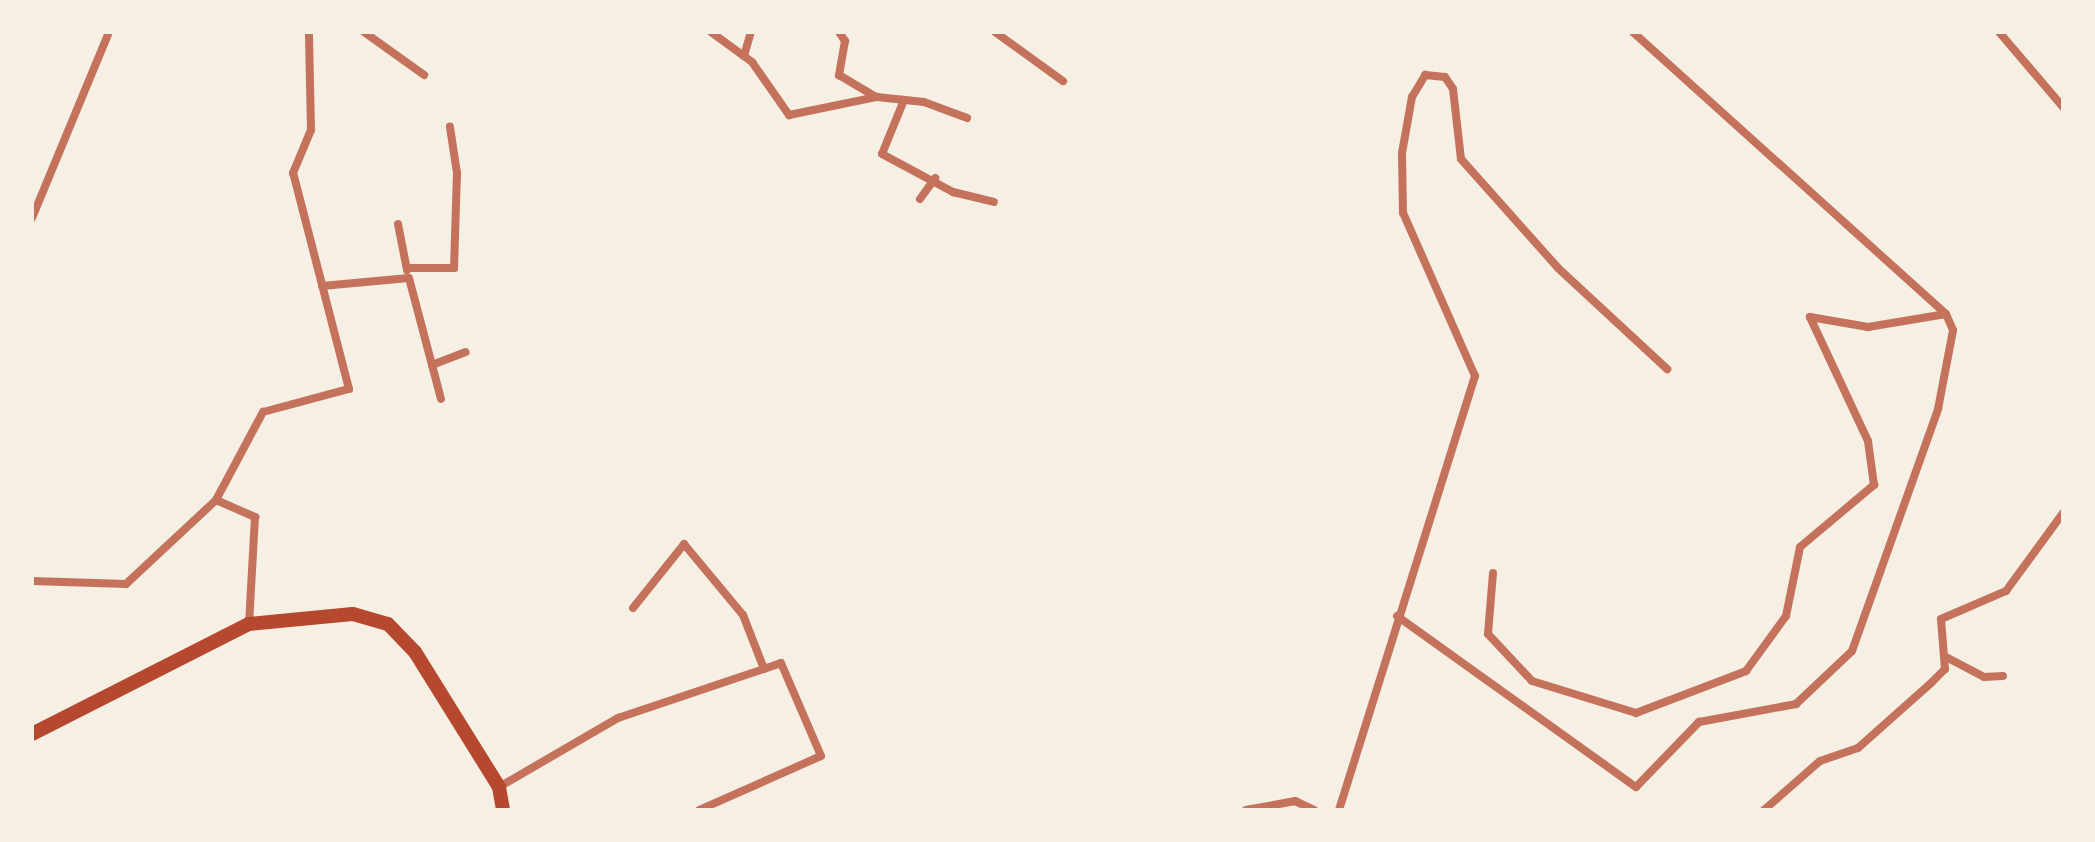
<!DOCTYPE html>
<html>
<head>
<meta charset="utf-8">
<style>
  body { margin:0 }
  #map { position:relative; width:2095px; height:842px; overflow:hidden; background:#f6efe4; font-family:"Public Sans",sans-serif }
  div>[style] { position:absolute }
  .minor>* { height:8px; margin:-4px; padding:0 4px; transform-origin:4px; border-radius:4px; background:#c5725c }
  .primary>* { height:14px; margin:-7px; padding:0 7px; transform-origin:7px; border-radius:7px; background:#b5482f }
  span { translate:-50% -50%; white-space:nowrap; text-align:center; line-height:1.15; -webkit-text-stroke:8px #f6efe4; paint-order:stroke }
  .frame { position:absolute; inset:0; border:34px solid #f6efe4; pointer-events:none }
</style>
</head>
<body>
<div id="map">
  <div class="minor">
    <i style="left:364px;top:32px;width:74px;rotate:35.6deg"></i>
    <i style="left:711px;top:32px;width:51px;rotate:36.2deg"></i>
    <i style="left:752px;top:62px;width:65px;rotate:55.1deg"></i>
    <i style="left:789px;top:115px;width:90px;rotate:-11.6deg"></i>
    <i style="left:877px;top:97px;width:47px;rotate:6.1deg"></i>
    <i style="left:924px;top:102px;width:46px;rotate:20.4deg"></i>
    <i style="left:839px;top:32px;width:11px;rotate:56deg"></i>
    <i style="left:845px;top:41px;width:35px;rotate:100deg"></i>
    <i style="left:839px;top:75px;width:43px;rotate:30.7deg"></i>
    <i style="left:995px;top:32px;width:84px;rotate:35.8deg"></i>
    <i style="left:1999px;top:32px;width:99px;rotate:49.5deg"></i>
    <i style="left:744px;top:56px;width:25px;rotate:-74deg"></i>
    <i style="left:904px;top:100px;width:58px;rotate:112.2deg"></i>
    <i style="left:882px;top:154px;width:81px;rotate:28.2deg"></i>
    <i style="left:953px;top:192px;width:42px;rotate:13.7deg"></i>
    <i style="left:920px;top:199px;width:26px;rotate:-54deg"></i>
    <i style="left:32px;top:218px;width:201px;rotate:-67.5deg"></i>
    <i style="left:398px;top:224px;width:47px;rotate:78.9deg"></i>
    <i style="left:407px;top:268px;width:47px"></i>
    <i style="left:454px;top:268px;width:95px;rotate:-88.2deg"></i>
    <i style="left:457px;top:173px;width:47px;rotate:-98.7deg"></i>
    <i style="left:322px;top:286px;width:87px;rotate:-5.3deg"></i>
    <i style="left:409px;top:278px;width:125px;rotate:75.2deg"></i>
    <i style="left:1810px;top:317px;width:59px;rotate:9.8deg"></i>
    <i style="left:1868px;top:327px;width:79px;rotate:-9.5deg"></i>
    <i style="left:432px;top:365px;width:36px;rotate:-21deg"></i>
    <i style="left:216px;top:500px;width:43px;rotate:23.6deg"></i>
    <i style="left:255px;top:517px;width:107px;rotate:93.2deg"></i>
    <i style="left:1493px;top:573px;width:61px;rotate:94.7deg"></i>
    <i style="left:1488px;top:634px;width:64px;rotate:46.9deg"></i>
    <i style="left:1532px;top:681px;width:109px;rotate:17.1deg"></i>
    <i style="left:1636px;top:713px;width:118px;rotate:-20.9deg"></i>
    <i style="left:1746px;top:671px;width:68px;rotate:-54deg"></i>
    <i style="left:1786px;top:616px;width:70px;rotate:-78.5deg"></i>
    <i style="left:1800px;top:547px;width:97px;rotate:-40deg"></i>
    <i style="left:1874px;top:485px;width:44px;rotate:-97.8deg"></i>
    <i style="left:1868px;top:441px;width:137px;rotate:-115.1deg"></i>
    <i style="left:32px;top:581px;width:94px;rotate:1.8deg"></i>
    <i style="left:126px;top:584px;width:123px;rotate:-43deg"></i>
    <i style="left:216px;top:500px;width:100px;rotate:-61.9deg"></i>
    <i style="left:263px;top:412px;width:89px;rotate:-15deg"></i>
    <i style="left:349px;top:389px;width:223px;rotate:-104.5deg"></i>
    <i style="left:293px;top:173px;width:47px;rotate:-67.3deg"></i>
    <i style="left:311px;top:130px;width:98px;rotate:-91.2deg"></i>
    <i style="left:633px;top:608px;width:82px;rotate:-51.4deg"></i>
    <i style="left:684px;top:544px;width:92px;rotate:50.3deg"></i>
    <i style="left:743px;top:615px;width:58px;rotate:68.7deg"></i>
    <i style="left:1397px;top:616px;width:294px;rotate:35.6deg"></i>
    <i style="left:1636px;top:787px;width:91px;rotate:-45.9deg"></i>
    <i style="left:1699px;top:722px;width:99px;rotate:-10.5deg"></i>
    <i style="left:1796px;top:704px;width:77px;rotate:-43.4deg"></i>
    <i style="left:1852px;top:651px;width:257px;rotate:-70.4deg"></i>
    <i style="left:1938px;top:409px;width:80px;rotate:-79.2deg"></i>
    <i style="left:1953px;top:330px;width:17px;rotate:-114deg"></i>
    <i style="left:1946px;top:314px;width:421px;rotate:-138deg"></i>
    <i style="left:1946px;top:657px;width:43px;rotate:27.8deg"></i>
    <i style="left:1984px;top:677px;width:19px;rotate:-3deg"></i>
    <i style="left:499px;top:787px;width:138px;rotate:-30.1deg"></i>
    <i style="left:618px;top:718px;width:172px;rotate:-18.6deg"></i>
    <i style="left:781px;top:663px;width:101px;rotate:66.7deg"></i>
    <i style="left:821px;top:756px;width:133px;rotate:156.1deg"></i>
    <i style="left:1246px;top:810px;width:50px;rotate:-10.4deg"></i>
    <i style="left:1295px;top:801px;width:21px;rotate:25deg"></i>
    <i style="left:1339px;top:810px;width:455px;rotate:-72.6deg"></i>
    <i style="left:1475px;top:376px;width:178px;rotate:-113.8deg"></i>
    <i style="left:1403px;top:213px;width:60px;rotate:-91deg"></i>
    <i style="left:1402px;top:153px;width:57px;rotate:-79.9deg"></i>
    <i style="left:1412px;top:97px;width:26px;rotate:-59deg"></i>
    <i style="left:1425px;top:75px;width:20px;rotate:6deg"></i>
    <i style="left:1445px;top:77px;width:14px;rotate:56deg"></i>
    <i style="left:1453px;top:89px;width:70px;rotate:83.5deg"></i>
    <i style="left:1461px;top:159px;width:146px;rotate:48.3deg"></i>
    <i style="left:1558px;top:268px;width:149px;rotate:42.8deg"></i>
    <i style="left:1764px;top:810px;width:74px;rotate:-41.2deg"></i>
    <i style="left:1820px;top:761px;width:40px;rotate:-18.9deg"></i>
    <i style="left:1858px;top:748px;width:99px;rotate:-41.7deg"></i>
    <i style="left:1932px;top:682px;width:18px;rotate:-45deg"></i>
    <i style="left:1945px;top:669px;width:50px;rotate:-94.6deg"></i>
    <i style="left:1941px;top:619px;width:71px;rotate:-23.3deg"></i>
    <i style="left:2006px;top:591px;width:97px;rotate:-53.8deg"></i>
  </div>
  <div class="primary">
    <i style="left:32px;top:734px;width:243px;rotate:-26.9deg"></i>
    <i style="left:249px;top:624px;width:104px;rotate:-5.5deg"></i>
    <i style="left:353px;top:614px;width:36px;rotate:16deg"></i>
    <i style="left:388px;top:624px;width:39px;rotate:46deg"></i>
    <i style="left:415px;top:652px;width:159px;rotate:58.1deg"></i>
    <i style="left:499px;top:787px;width:23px;rotate:80deg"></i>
  </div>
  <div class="frame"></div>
</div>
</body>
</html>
